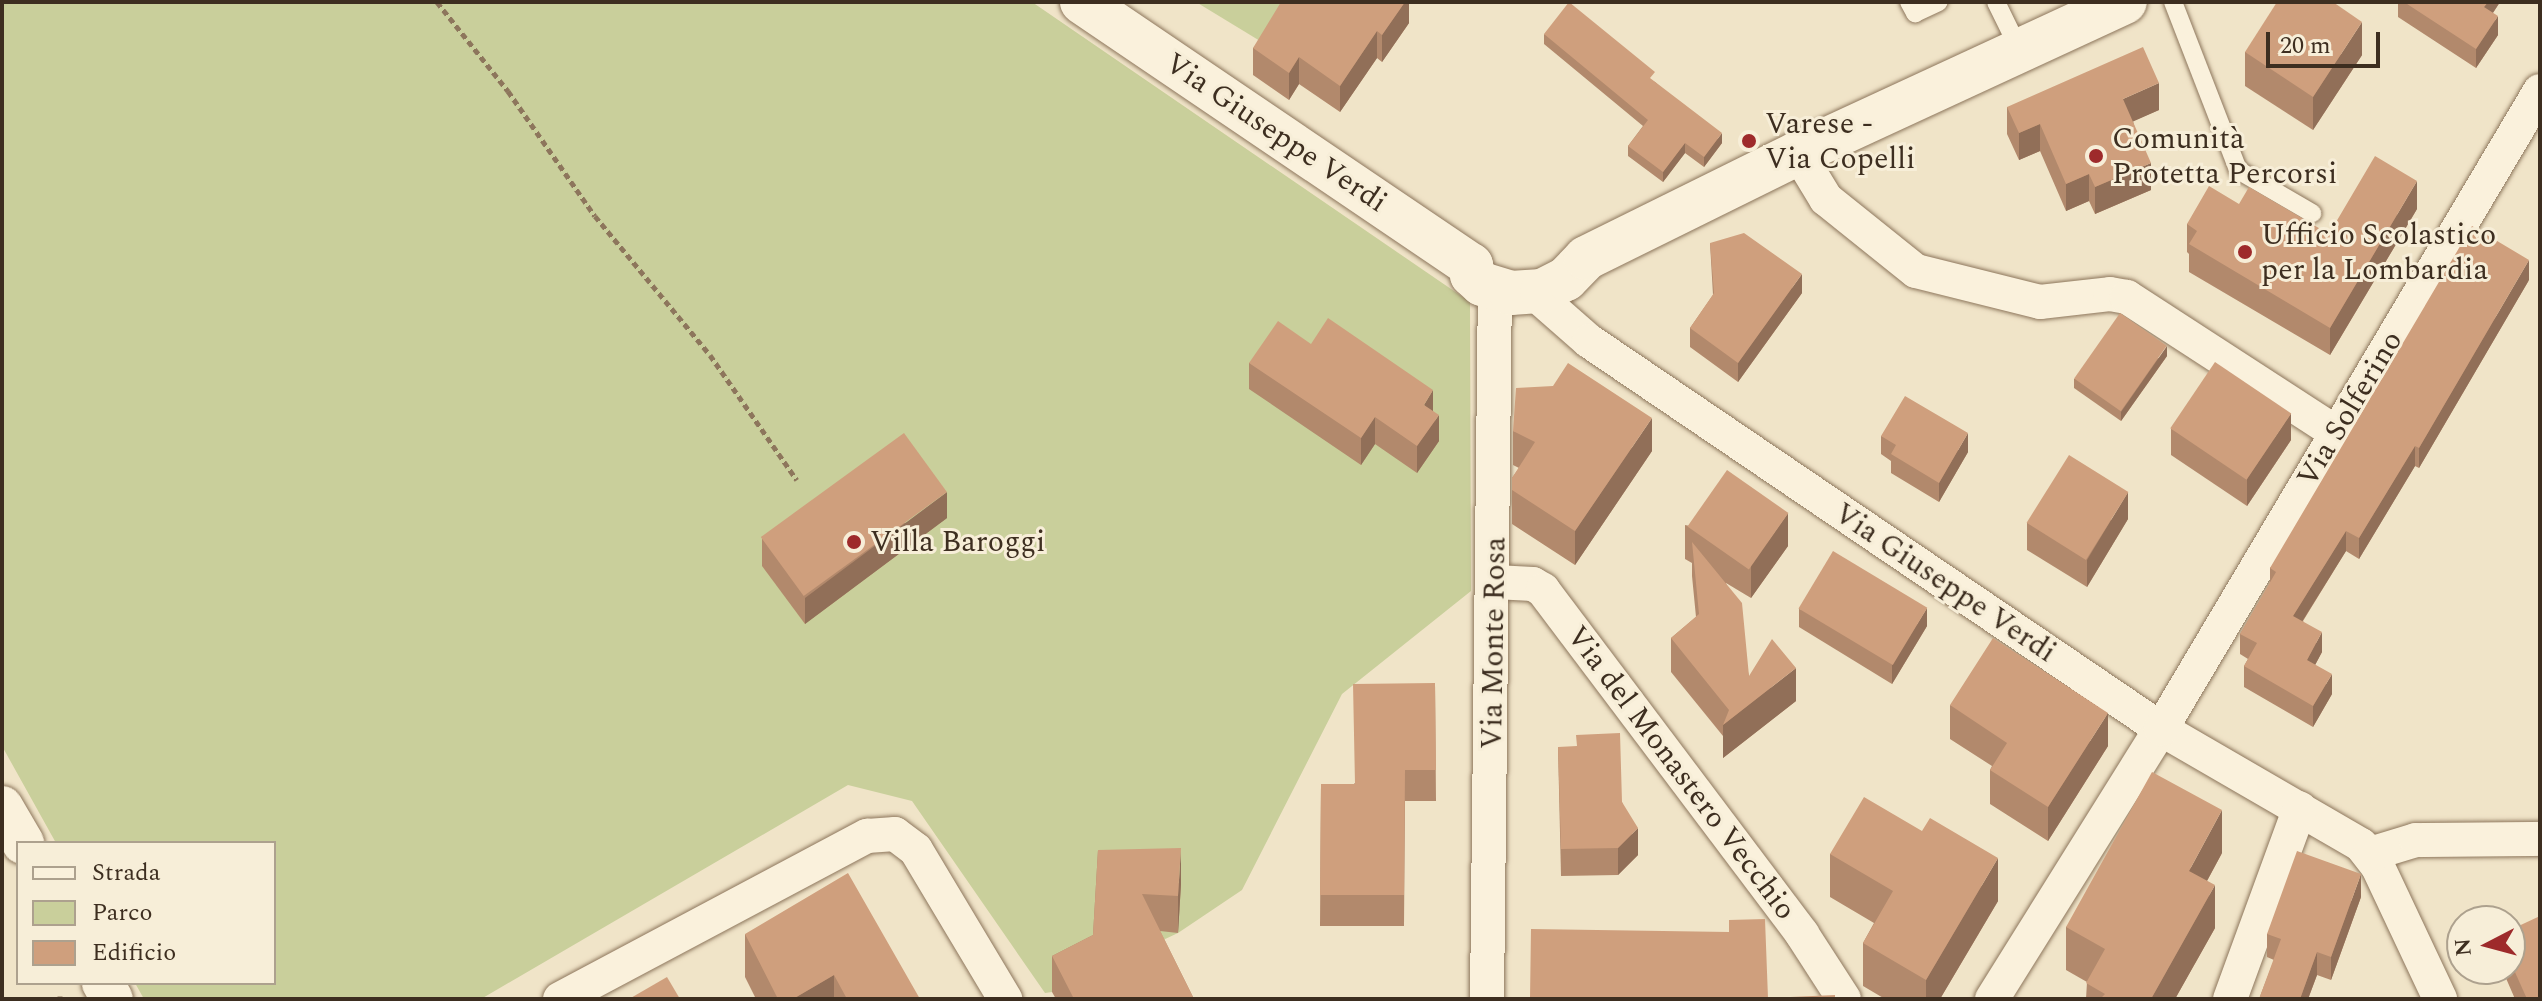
<!DOCTYPE html>
<html>
<head>
<meta charset="utf-8">
<style>
  body { margin:0 }
  #map { position:relative; width:2542px; height:1001px; overflow:hidden; background:#f0e4c8; font-family:Spectral,serif }
  div>[style] { position:absolute }
  .green>* { inset:0; background:#c9cf9b }
  .path>* { height:5px; margin-top:-2.5px; transform-origin:0; background:repeating-linear-gradient(90deg,#8d765c 0 6px,transparent 0 10px) }
  .roads { filter:drop-shadow(0 0 2px #8d765c) drop-shadow(0 0 2px #8d765c) }
  .service>* { height:18px; margin:-9px; padding:0 9px; transform-origin:9px; border-radius:9px; background:#faf1dc }
  .minor>* { height:34px; margin:-17px; padding:0 17px; transform-origin:17px; border-radius:17px; background:#faf1dc }
  .tertiary>* { height:42px; margin:-21px; padding:0 21px; transform-origin:21px; border-radius:21px; background:#faf1dc }
  .secondary>* { height:44px; margin:-22px; padding:0 22px; transform-origin:22px; border-radius:22px; background:#faf1dc }
  .wall>* { inset:0; background:#b2896c }
  .shaded-wall>* { inset:0; background:#916f58 }
  .building>* { inset:0; background:#cf9f7d; transform-origin:0 0 }
  .dots>* { width:22px; height:22px; translate:-50% -50%; box-sizing:border-box; border:4px solid #f7eed8; border-radius:50% }
  span { translate:-50% -50%; white-space:nowrap; text-align:center; line-height:1.15; -webkit-text-stroke:6px #f7eed8; paint-order:stroke }
  .poi-label { font-size:30px; color:#3d2e20 }
  .left { translate:0 -50%; text-align:left }
  .street-label { font-size:30px; color:#3d2e20 }
  .frame { position:absolute; inset:0; border:4px solid #3d2e20; pointer-events:none }
  .legend { position:absolute; left:16px; top:841px; width:260px; height:144px; box-sizing:border-box; background:#f7eed8; border:2px solid #ada18e; margin:0; padding:10px 14px; list-style:none; font-size:24px; color:#3d2e20 }
  .legend li { display:flex; align-items:center; gap:16px; height:40px }
  .legend b { width:40px; border:2px solid #ada18e }
  .north { position:absolute; left:2446px; top:905px; width:80px; height:80px; box-sizing:border-box; background:#f7eed8; border:2px solid #ada18e; border-radius:50%; rotate:264deg; font-size:22px; font-weight:700; line-height:32px; text-align:center; color:#3d2e20 }
  .north::after { content:''; display:block; margin:auto; width:28px; height:36px; background:#9e2a2b; clip-path:polygon(50% 0,100% 100%,50% 72%,0 100%) }
  .scale { position:absolute; left:2266px; top:32px; width:114px; height:36px; box-sizing:border-box; border:4px solid #3d2e20; border-top:0; padding-left:10px; font-size:24px; line-height:28px; white-space:nowrap; color:#3d2e20; -webkit-text-stroke:6px #f7eed8; paint-order:stroke }
</style>
</head>
<body>
<div id="map">
  <div class="green">
    <i style="clip-path:polygon(2px 2px,1032px 2px,1470px 302px,1471px 591px,1342px 694px,1242px 890px,1178px 933px,1052px 992px,1045px 993px,912px 801px,848px 785px,481px 999px,144px 999px,135px 983px,274px 983px,274px 843px,56px 843px,2px 746px)"></i>
    <i style="clip-path:polygon(1196px 2px,1301px 2px,1265px 44px)"></i>
  </div>
  <div class="path">
    <i style="left:437px;top:2px;width:114px;rotate:51.4deg"></i>
    <i style="left:508px;top:91px;width:152px;rotate:55.2deg"></i>
    <i style="left:595px;top:216px;width:180px;rotate:50.4deg"></i>
    <i style="left:710px;top:355px;width:152px;rotate:55.2deg"></i>
    <i style="left:60px;top:999px;width:3px;rotate:-90deg"></i>
  </div>
  <div class="roads">
    <div class="service">
      <i style="left:1909px;top:2px;width:13px;rotate:61deg"></i>
      <i style="left:1915px;top:13px;width:26px;rotate:-25deg"></i>
      <i style="left:1996px;top:2px;width:55px;rotate:63.9deg"></i>
      <i style="left:2173px;top:2px;width:180px;rotate:68.8deg"></i>
      <i style="left:2238px;top:170px;width:86px;rotate:30.2deg"></i>
    </div>
    <div class="minor">
      <i style="left:1798px;top:153px;width:54px;rotate:58.7deg"></i>
      <i style="left:1826px;top:199px;width:115px;rotate:38.7deg"></i>
      <i style="left:1916px;top:271px;width:128px;rotate:14deg"></i>
      <i style="left:2040px;top:302px;width:70px;rotate:-6.5deg"></i>
      <i style="left:2110px;top:294px;width:17px;rotate:10deg"></i>
      <i style="left:2127px;top:297px;width:248px;rotate:33deg"></i>
      <i style="left:1533px;top:292px;width:74px;rotate:41.2deg"></i>
      <i style="left:1589px;top:341px;width:691px;rotate:34.15deg"></i>
      <i style="left:2161px;top:729px;width:231px;rotate:30.1deg"></i>
      <i style="left:2361px;top:845px;width:28px;rotate:52deg"></i>
      <i style="left:2378px;top:867px;width:146px;rotate:64.8deg"></i>
      <i style="left:1495px;top:582px;width:38px;rotate:3deg"></i>
      <i style="left:1533px;top:584px;width:12px;rotate:31deg"></i>
      <i style="left:1543px;top:590px;width:431px;rotate:53deg"></i>
      <i style="left:1802px;top:934px;width:77px;rotate:57.1deg"></i>
      <i style="left:2370px;top:854px;width:48px;rotate:-16.9deg"></i>
      <i style="left:2416px;top:840px;width:124px;rotate:-0.5deg"></i>
      <i style="left:560px;top:999px;width:348px;rotate:-28deg"></i>
      <i style="left:867px;top:836px;width:28px;rotate:-4deg"></i>
      <i style="left:895px;top:834px;width:26px;rotate:37deg"></i>
      <i style="left:916px;top:850px;width:174px;rotate:59.1deg"></i>
      <i style="left:1487px;top:999px;width:712px;rotate:-89.36deg"></i>
      <i style="left:1992px;top:999px;width:319px;rotate:-58deg"></i>
      <i style="left:2161px;top:729px;width:742px;rotate:-59.29deg"></i>
      <i style="left:2230px;top:999px;width:203px;rotate:-69.9deg"></i>
    </div>
    <div class="tertiary">
      <i style="left:2px;top:807px;width:42px;rotate:59.7deg"></i>
      <i style="left:103px;top:983px;width:18px;rotate:61deg"></i>
    </div>
    <div class="secondary">
      <i style="left:1082px;top:2px;width:470px;rotate:34.1deg"></i>
      <i style="left:1471px;top:265px;width:10px;rotate:84deg"></i>
      <i style="left:1472px;top:275px;width:13px;rotate:42deg"></i>
      <i style="left:1482px;top:284px;width:30px;rotate:17deg"></i>
      <i style="left:1511px;top:293px;width:31px;rotate:-4deg"></i>
      <i style="left:1542px;top:291px;width:27px;rotate:-27deg"></i>
      <i style="left:1566px;top:279px;width:29px;rotate:-46deg"></i>
      <i style="left:1586px;top:258px;width:237px;rotate:-26.3deg"></i>
      <i style="left:1798px;top:153px;width:360px;rotate:-24.8deg"></i>
    </div>
  </div>
  <div class="wall">
    <i style="clip-path:polygon(1409px 2px,1409px 23px,1382px 62px,1377px 58px,1340px 112px,1299px 84px,1289px 100px,1253px 75px,1253px 48px)"></i>
    <i style="clip-path:polygon(2398px 2px,2500px 2px,2493px 13px,2498px 35px,2476px 68px,2398px 17px)"></i>
    <i style="clip-path:polygon(1544px 34px,1655px 82px,1722px 143px,1704px 167px,1685px 153px,1663px 182px,1628px 156px,1628px 146px,1643px 126px,1544px 44px)"></i>
    <i style="clip-path:polygon(2245px 52px,2362px 55px,2313px 130px,2245px 86px)"></i>
    <i style="clip-path:polygon(2007px 107px,2159px 110px,2133px 121px,2151px 190px,2095px 214px,2089px 201px,2066px 211px,2040px 151px,2019px 160px,2007px 134px)"></i>
    <i style="clip-path:polygon(2239px 204px,2329px 234px,2417px 209px,2330px 355px,2189px 272px,2189px 254px,2187px 252px,2187px 224px)"></i>
    <i style="clip-path:polygon(1710px 243px,1802px 293px,1738px 382px,1690px 347px,1690px 328px,1713px 295px)"></i>
    <i style="clip-path:polygon(2529px 280px,2419px 468px,2415px 466px,2359px 559px,2346px 551px,2303px 621px,2322px 652px,2315px 665px,2332px 694px,2313px 727px,2244px 687px,2244px 666px,2248px 659px,2240px 654px,2240px 634px,2270px 583px,2270px 568px)"></i>
    <i style="clip-path:polygon(1311px 344px,1433px 411px,1439px 441px,1417px 473px,1375px 444px,1361px 465px,1249px 389px,1249px 363px)"></i>
    <i style="clip-path:polygon(2167px 356px,2121px 421px,2074px 388px,2074px 379px)"></i>
    <i style="clip-path:polygon(2171px 429px,2291px 440px,2247px 506px,2171px 455px)"></i>
    <i style="clip-path:polygon(1513px 431px,1652px 451px,1575px 565px,1512px 524px,1512px 478px,1519px 468px,1513px 465px)"></i>
    <i style="clip-path:polygon(1881px 436px,1968px 452px,1939px 502px,1891px 473px,1891px 461px,1881px 454px)"></i>
    <i style="clip-path:polygon(947px 518px,805px 624px,762px 566px,762px 539px)"></i>
    <i style="clip-path:polygon(2128px 519px,2087px 587px,2027px 550px,2027px 523px)"></i>
    <i style="clip-path:polygon(1685px 525px,1788px 546px,1751px 598px,1726px 583px,1749px 676px,1796px 701px,1723px 758px,1723px 736px,1671px 672px,1671px 638px,1696px 617px,1692px 576px,1692px 563px,1685px 559px)"></i>
    <i style="clip-path:polygon(1799px 609px,1927px 626px,1892px 684px,1799px 627px)"></i>
    <i style="clip-path:polygon(1435px 683px,1436px 801px,1405px 801px,1404px 926px,1320px 926px,1321px 784px,1354px 784px)"></i>
    <i style="clip-path:polygon(1950px 705px,2108px 746px,2048px 841px,1990px 804px,1990px 770px,1992px 766px,1950px 739px)"></i>
    <i style="clip-path:polygon(1558px 747px,1622px 802px,1638px 855px,1618px 875px,1561px 876px)"></i>
    <i style="clip-path:polygon(1922px 831px,1998px 901px,1940px 999px,1885px 999px,1863px 986px,1863px 943px,1874px 923px,1830px 897px,1830px 854px)"></i>
    <i style="clip-path:polygon(1098px 850px,1181px 884px,1178px 933px,1160px 931px,1194px 999px,1056px 999px,1052px 992px,1052px 956px,1093px 935px)"></i>
    <i style="clip-path:polygon(2222px 853px,2207px 881px,2215px 928px,2175px 999px,2086px 999px,2087px 982px,2066px 970px,2066px 927px)"></i>
    <i style="clip-path:polygon(2361px 897px,2331px 980px,2317px 975px,2308px 999px,2259px 999px,2274px 960px,2267px 957px,2267px 934px)"></i>
    <i style="clip-path:polygon(2510px 930px,2540px 999px,2515px 999px,2502px 969px,2510px 969px)"></i>
    <i style="clip-path:polygon(745px 934px,920px 999px,756px 999px,745px 977px)"></i>
  </div>
  <div class="shaded-wall">
    <i style="clip-path:polygon(1405px 2px,1409px 2px,1409px 23px,1382px 62px,1382px 35px)"></i>
    <i style="clip-path:polygon(2488px 2px,2500px 2px,2484px 26px,2484px 7px)"></i>
    <i style="clip-path:polygon(2498px 16px,2498px 35px,2476px 68px,2476px 49px)"></i>
    <i style="clip-path:polygon(2362px 22px,2362px 55px,2313px 130px,2313px 97px)"></i>
    <i style="clip-path:polygon(1377px 31px,1377px 58px,1340px 112px,1340px 86px)"></i>
    <i style="clip-path:polygon(1299px 57px,1299px 84px,1289px 100px,1289px 73px)"></i>
    <i style="clip-path:polygon(2159px 83px,2159px 110px,2123px 126px,2123px 99px)"></i>
    <i style="clip-path:polygon(2040px 124px,2040px 151px,2019px 160px,2019px 133px)"></i>
    <i style="clip-path:polygon(1722px 133px,1722px 143px,1704px 167px,1704px 157px)"></i>
    <i style="clip-path:polygon(1685px 143px,1685px 153px,1663px 182px,1663px 172px)"></i>
    <i style="clip-path:polygon(2151px 163px,2151px 190px,2095px 214px,2095px 187px)"></i>
    <i style="clip-path:polygon(2089px 174px,2089px 201px,2066px 211px,2066px 184px)"></i>
    <i style="clip-path:polygon(2417px 181px,2417px 209px,2330px 355px,2330px 328px)"></i>
    <i style="clip-path:polygon(2529px 260px,2529px 280px,2419px 468px,2419px 448px)"></i>
    <i style="clip-path:polygon(1802px 274px,1802px 293px,1738px 382px,1738px 363px)"></i>
    <i style="clip-path:polygon(2167px 346px,2167px 356px,2121px 421px,2121px 412px)"></i>
    <i style="clip-path:polygon(1433px 390px,1433px 417px,1424px 405px)"></i>
    <i style="clip-path:polygon(2291px 413px,2291px 440px,2247px 506px,2247px 479px)"></i>
    <i style="clip-path:polygon(1439px 415px,1439px 441px,1417px 473px,1417px 446px)"></i>
    <i style="clip-path:polygon(1375px 417px,1375px 444px,1361px 465px,1361px 438px)"></i>
    <i style="clip-path:polygon(1652px 418px,1652px 451px,1575px 565px,1575px 531px)"></i>
    <i style="clip-path:polygon(1968px 433px,1968px 452px,1939px 502px,1939px 483px)"></i>
    <i style="clip-path:polygon(2415px 446px,2415px 466px,2359px 559px,2359px 538px)"></i>
    <i style="clip-path:polygon(947px 492px,947px 518px,805px 624px,805px 598px)"></i>
    <i style="clip-path:polygon(2128px 492px,2128px 519px,2087px 587px,2087px 560px)"></i>
    <i style="clip-path:polygon(1788px 513px,1788px 546px,1751px 598px,1751px 565px)"></i>
    <i style="clip-path:polygon(2346px 531px,2346px 551px,2293px 636px,2293px 616px)"></i>
    <i style="clip-path:polygon(1927px 608px,1927px 626px,1892px 684px,1892px 665px)"></i>
    <i style="clip-path:polygon(2322px 632px,2322px 652px,2307px 680px,2307px 660px)"></i>
    <i style="clip-path:polygon(1796px 668px,1796px 701px,1723px 758px,1723px 725px)"></i>
    <i style="clip-path:polygon(2332px 674px,2332px 694px,2313px 727px,2313px 706px)"></i>
    <i style="clip-path:polygon(2108px 713px,2108px 746px,2048px 841px,2048px 807px)"></i>
    <i style="clip-path:polygon(2222px 810px,2222px 853px,2189px 914px,2189px 871px)"></i>
    <i style="clip-path:polygon(1638px 828px,1638px 855px,1618px 875px,1618px 848px)"></i>
    <i style="clip-path:polygon(1181px 848px,1181px 884px,1178px 933px,1178px 896px)"></i>
    <i style="clip-path:polygon(1998px 858px,1998px 901px,1940px 999px,1926px 999px,1926px 980px)"></i>
    <i style="clip-path:polygon(2361px 874px,2361px 897px,2331px 980px,2331px 957px)"></i>
    <i style="clip-path:polygon(2215px 885px,2215px 928px,2175px 999px,2151px 999px)"></i>
    <i style="clip-path:polygon(2317px 952px,2317px 975px,2308px 999px,2300px 999px)"></i>
    <i style="clip-path:polygon(834px 975px,834px 999px,793px 999px)"></i>
  </div>
  <div class="building">
    <i style="clip-path:polygon(1281px 2px,1405px 2px,1382px 35px,1377px 31px,1340px 86px,1299px 57px,1289px 73px,1253px 48px)"></i>
    <i style="clip-path:polygon(1569px 2px,1655px 72px,1650px 78px,1722px 133px,1704px 157px,1685px 143px,1663px 172px,1628px 146px,1648px 120px,1544px 34px)"></i>
    <i style="clip-path:polygon(2277px 2px,2333px 2px,2362px 22px,2313px 97px,2245px 52px)"></i>
    <i style="clip-path:polygon(2404px 2px,2488px 2px,2484px 7px,2498px 16px,2476px 49px)"></i>
    <i style="clip-path:polygon(2143px 47px,2159px 83px,2123px 99px,2151px 163px,2095px 187px,2089px 174px,2066px 184px,2040px 124px,2019px 133px,2007px 107px)"></i>
    <i style="clip-path:polygon(2375px 156px,2417px 181px,2330px 328px,2189px 244px,2197px 231px,2187px 224px,2209px 186px,2239px 204px,2249px 187px,2329px 234px)"></i>
    <i style="clip-path:polygon(2472px 226px,2529px 260px,2419px 448px,2415px 446px,2359px 538px,2346px 531px,2293px 616px,2322px 632px,2307px 660px,2332px 674px,2313px 706px,2244px 666px,2257px 643px,2240px 634px,2276px 572px,2270px 568px)"></i>
    <i style="clip-path:polygon(1744px 233px,1802px 274px,1738px 363px,1690px 328px,1714px 293px,1710px 243px)"></i>
    <i style="left:2120px;top:313px;width:57px;height:80px;rotate:35deg"></i>
    <i style="clip-path:polygon(1328px 318px,1433px 390px,1424px 405px,1439px 415px,1417px 446px,1375px 417px,1361px 438px,1249px 363px,1278px 321px,1311px 344px)"></i>
    <i style="left:2215px;top:362px;width:92px;height:80px;rotate:34deg"></i>
    <i style="clip-path:polygon(1568px 363px,1652px 418px,1575px 531px,1512px 490px,1512px 478px,1535px 442px,1513px 431px,1516px 388px,1553px 386px)"></i>
    <i style="clip-path:polygon(1905px 396px,1968px 433px,1939px 483px,1891px 454px,1896px 445px,1881px 436px)"></i>
    <i style="left:904px;top:433px;width:73px;height:177px;rotate:54deg"></i>
    <i style="left:2069px;top:455px;width:70px;height:80px;rotate:32deg"></i>
    <i style="left:1727px;top:470px;width:75px;height:69px;rotate:35deg"></i>
    <i style="clip-path:polygon(1692px 542px,1742px 603px,1749px 676px,1772px 639px,1796px 668px,1723px 725px,1729px 710px,1671px 638px,1699px 614px)"></i>
    <i style="left:1833px;top:551px;width:110px;height:67px;rotate:31deg"></i>
    <i style="clip-path:polygon(1993px 638px,2108px 713px,2048px 807px,1990px 770px,2007px 743px,1950px 705px)"></i>
    <i style="clip-path:polygon(1435px 683px,1436px 770px,1405px 770px,1404px 895px,1320px 895px,1321px 784px,1355px 784px,1353px 684px)"></i>
    <i style="clip-path:polygon(1620px 733px,1622px 802px,1638px 828px,1618px 848px,1561px 849px,1558px 747px,1577px 746px,1576px 735px)"></i>
    <i style="clip-path:polygon(2152px 772px,2222px 810px,2189px 871px,2215px 885px,2151px 999px,2100px 999px,2105px 994px,2086px 983px,2105px 949px,2066px 927px)"></i>
    <i style="clip-path:polygon(1864px 797px,1922px 831px,1930px 818px,1998px 858px,1926px 980px,1863px 943px,1893px 891px,1830px 854px)"></i>
    <i style="clip-path:polygon(1181px 848px,1178px 896px,1142px 894px,1194px 999px,1074px 999px,1052px 956px,1093px 935px,1098px 850px)"></i>
    <i style="clip-path:polygon(2297px 851px,2361px 874px,2331px 957px,2317px 952px,2300px 999px,2259px 999px,2281px 939px,2267px 934px)"></i>
    <i style="clip-path:polygon(848px 873px,920px 999px,847px 999px,834px 975px,793px 999px,778px 999px,745px 934px)"></i>
    <i style="clip-path:polygon(2540px 916px,2540px 999px,2527px 999px,2510px 961px,2510px 930px)"></i>
    <i style="clip-path:polygon(1765px 919px,1768px 998px,1835px 995px,1835px 999px,1530px 998px,1531px 929px,1729px 932px,1729px 920px)"></i>
    <i style="clip-path:polygon(667px 977px,680px 999px,629px 999px)"></i>
  </div>
  <div class="dots">
    <i style="left:1749px;top:141px;background:#9e2a2b"></i>
    <i style="left:2096px;top:156px;background:#9e2a2b"></i>
    <i style="left:2245px;top:252px;background:#9e2a2b"></i>
    <i style="left:854px;top:542px;background:#9e2a2b"></i>
  </div>
  <div class="poi-label">
    <span class="left" style="left:1765px;top:141px">Varese -<br>Via Copelli</span>
    <span class="left" style="left:2112px;top:156px">Comunità<br>Protetta Percorsi</span>
    <span class="left" style="left:2261px;top:252px">Ufficio Scolastico<br>per la Lombardia</span>
    <span class="left" style="left:870px;top:542px">Villa Baroggi</span>
  </div>
  <div class="street-label">
    <span style="left:1276px;top:133px;rotate:34deg">Via Giuseppe Verdi</span>
    <span style="left:2350px;top:409px;rotate:-59deg">Via Solferino</span>
    <span style="left:1945px;top:583px;rotate:34deg">Via Giuseppe Verdi</span>
    <span style="left:1494px;top:643px;rotate:-89deg">Via Monte Rosa</span>
    <span style="left:1681px;top:773px;rotate:53deg">Via del Monastero Vecchio</span>
  </div>
  <div class="frame"></div>
  <ul class="legend">
  <li><b style="height:10px;background:#faf1dc"></b>Strada</li>
  <li><b style="height:22px;background:#c9cf9b"></b>Parco</li>
  <li><b style="height:22px;background:#cf9f7d"></b>Edificio</li>
  </ul>
  <div class="north">N</div>
  <div class="scale">20 m</div>
</div>
</body>
</html>
